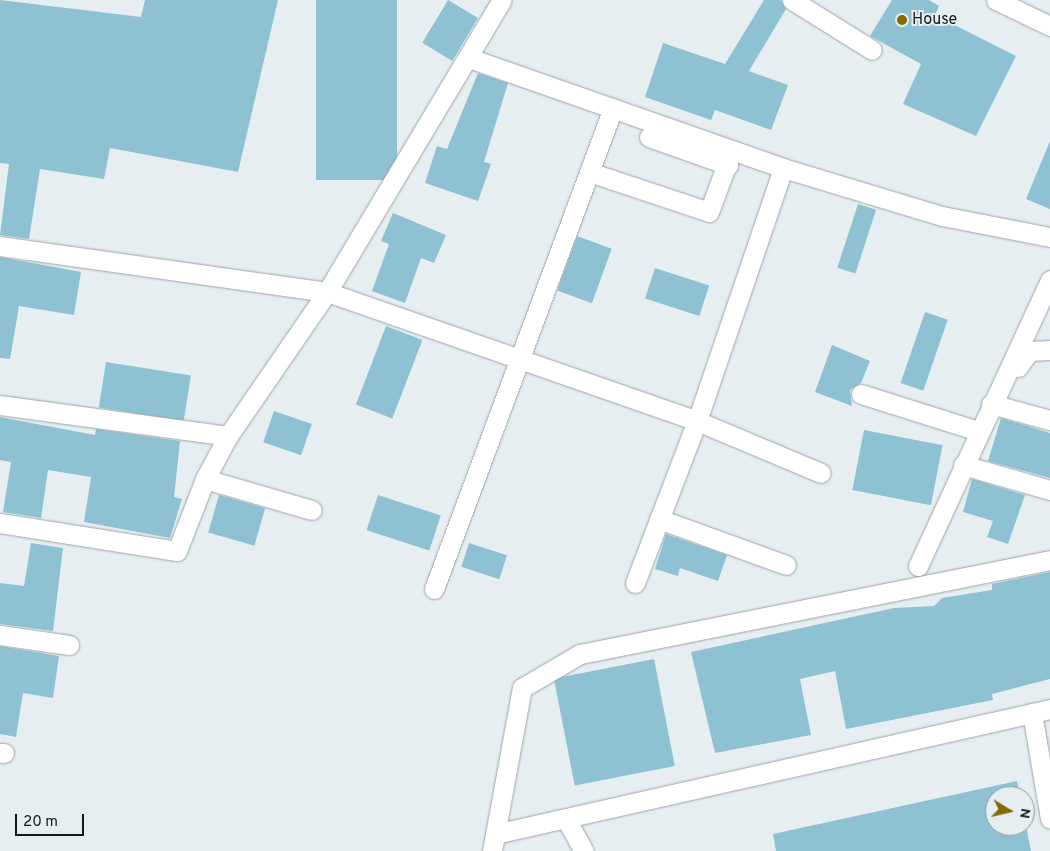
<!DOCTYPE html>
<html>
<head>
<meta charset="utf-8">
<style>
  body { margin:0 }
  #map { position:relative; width:1050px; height:851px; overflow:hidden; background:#e6eef1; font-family:Overpass,sans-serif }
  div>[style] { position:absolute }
  .building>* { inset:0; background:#8ec2d3; transform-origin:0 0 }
  .roads { filter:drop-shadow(0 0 1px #9da5a8) drop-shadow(0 0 1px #9da5a8) }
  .minor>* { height:19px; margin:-9.5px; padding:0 9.5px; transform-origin:9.5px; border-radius:9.5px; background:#fff }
  .dots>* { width:14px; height:14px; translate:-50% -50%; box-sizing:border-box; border:2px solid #e6eef1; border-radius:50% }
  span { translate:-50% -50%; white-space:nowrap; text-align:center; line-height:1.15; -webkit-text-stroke:4px #e6eef1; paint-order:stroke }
  .poi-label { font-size:16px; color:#151819 }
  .left { translate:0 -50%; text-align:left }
  .north { position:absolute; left:985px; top:786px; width:50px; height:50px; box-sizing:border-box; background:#e6eef1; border:1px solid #92989b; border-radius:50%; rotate:99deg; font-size:14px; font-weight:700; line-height:20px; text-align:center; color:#151819 }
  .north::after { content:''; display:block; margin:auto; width:18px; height:22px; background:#806b05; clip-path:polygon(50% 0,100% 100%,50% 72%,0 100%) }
  .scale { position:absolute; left:15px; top:814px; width:69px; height:22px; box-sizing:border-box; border:2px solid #151819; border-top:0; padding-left:6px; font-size:15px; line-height:18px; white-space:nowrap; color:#151819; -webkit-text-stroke:4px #e6eef1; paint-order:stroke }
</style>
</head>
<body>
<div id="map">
  <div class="building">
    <i style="clip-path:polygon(0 0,141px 17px,145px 0,278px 0,238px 172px,110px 148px,104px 179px,40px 169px,29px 239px,0 235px,9px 164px,0 163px)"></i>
    <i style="left:316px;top:0;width:81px;height:180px"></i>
    <i style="left:448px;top:0;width:35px;height:50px;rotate:31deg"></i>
    <i style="clip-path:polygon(764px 0,781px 0,786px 9px,749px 71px,788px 85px,771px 130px,715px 110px,711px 120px,645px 97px,663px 43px,725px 64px)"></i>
    <i style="clip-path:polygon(892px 0,929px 0,939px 6px,935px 15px,1016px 56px,976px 136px,903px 104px,921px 64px,870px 36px)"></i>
    <i style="clip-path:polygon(478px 73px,508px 83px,484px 162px,491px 164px,478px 201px,425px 183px,437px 146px,447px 149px)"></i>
    <i style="clip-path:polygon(1050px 141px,1050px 209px,1026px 199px)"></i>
    <i style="left:858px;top:204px;width:19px;height:67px;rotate:18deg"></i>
    <i style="clip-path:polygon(393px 213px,446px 235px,434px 263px,421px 258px,405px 303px,372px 291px,389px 244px,381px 241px)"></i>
    <i style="left:577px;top:236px;width:37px;height:58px;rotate:20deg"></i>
    <i style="clip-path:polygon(0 257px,81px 272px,74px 315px,19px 306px,10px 359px,0 358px)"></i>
    <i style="left:655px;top:268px;width:57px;height:32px;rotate:18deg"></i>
    <i style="left:925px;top:312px;width:24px;height:75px;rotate:19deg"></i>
    <i style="left:386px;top:326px;width:39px;height:84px;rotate:21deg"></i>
    <i style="clip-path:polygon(832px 345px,870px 361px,861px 383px,850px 390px,852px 406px,815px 392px)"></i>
    <i style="left:106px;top:362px;width:86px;height:46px;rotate:9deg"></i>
    <i style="left:274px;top:411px;width:40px;height:33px;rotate:19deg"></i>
    <i style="clip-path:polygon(0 417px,95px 435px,96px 429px,180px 441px,174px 497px,182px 499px,170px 538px,84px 522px,91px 477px,48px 470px,41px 518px,3px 512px,11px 462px,0 460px)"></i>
    <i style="clip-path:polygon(1001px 418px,1050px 433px,1050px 478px,988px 461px)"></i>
    <i style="left:864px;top:430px;width:80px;height:61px;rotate:11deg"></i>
    <i style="clip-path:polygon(972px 479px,1025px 495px,1008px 544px,987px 537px,993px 521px,963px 512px)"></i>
    <i style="left:219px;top:495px;width:48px;height:39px;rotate:16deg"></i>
    <i style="left:378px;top:495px;width:66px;height:37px;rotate:18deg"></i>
    <i style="clip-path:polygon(666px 534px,727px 555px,718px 581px,680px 568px,678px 576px,655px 569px)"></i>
    <i style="clip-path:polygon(31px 543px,63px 548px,53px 631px,0 624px,0 583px,24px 586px)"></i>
    <i style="left:469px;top:543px;width:40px;height:25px;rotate:18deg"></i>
    <i style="clip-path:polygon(1050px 572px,1050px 679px,992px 694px,993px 700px,846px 729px,835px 671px,800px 679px,811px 735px,715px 753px,691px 652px,894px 608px,934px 606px,942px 598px,992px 590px,992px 584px)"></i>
    <i style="clip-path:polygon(0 646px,59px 656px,53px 698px,23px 693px,16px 737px,0 734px)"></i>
    <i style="left:654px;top:659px;width:109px;height:102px;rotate:79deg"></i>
    <i style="clip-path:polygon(1017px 781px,1020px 796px,995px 796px,995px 826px,1025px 826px,1025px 821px,1031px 851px,776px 851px,773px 834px)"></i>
  </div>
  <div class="roads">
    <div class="minor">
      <i style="left:792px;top:0;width:94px;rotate:32deg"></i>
      <i style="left:996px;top:0;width:60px;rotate:25.7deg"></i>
      <i style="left:469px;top:58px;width:333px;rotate:19.3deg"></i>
      <i style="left:783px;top:168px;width:166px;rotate:16.8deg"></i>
      <i style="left:942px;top:216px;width:110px;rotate:11deg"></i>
      <i style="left:649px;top:137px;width:84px;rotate:19.5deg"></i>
      <i style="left:589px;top:172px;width:126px;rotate:18.4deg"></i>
      <i style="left:709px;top:212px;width:66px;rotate:-69.6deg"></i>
      <i style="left:0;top:246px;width:330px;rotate:8deg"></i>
      <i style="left:327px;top:292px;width:340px;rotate:-59.1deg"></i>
      <i style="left:1018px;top:367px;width:19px;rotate:-55deg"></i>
      <i style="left:1029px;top:351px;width:21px;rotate:-3deg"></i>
      <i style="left:861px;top:394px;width:123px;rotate:17.5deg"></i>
      <i style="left:991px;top:404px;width:61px;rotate:15.2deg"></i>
      <i style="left:0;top:405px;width:230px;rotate:7.7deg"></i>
      <i style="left:963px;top:465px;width:91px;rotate:16deg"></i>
      <i style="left:205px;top:479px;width:111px;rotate:16.2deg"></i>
      <i style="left:659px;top:519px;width:135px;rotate:19.9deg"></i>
      <i style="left:0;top:523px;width:179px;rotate:9deg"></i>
      <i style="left:177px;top:551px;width:77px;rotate:-68.7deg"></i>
      <i style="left:205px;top:479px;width:49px;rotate:-61.9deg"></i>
      <i style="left:228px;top:436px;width:175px;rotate:-55.5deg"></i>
      <i style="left:327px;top:292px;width:392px;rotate:19.2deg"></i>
      <i style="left:697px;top:421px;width:134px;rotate:22.8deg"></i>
      <i style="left:918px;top:566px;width:315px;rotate:-65.2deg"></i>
      <i style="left:635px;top:583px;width:173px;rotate:-69.1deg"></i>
      <i style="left:697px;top:421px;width:267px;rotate:-71.2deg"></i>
      <i style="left:434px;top:589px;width:513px;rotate:-69.59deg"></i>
      <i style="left:0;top:635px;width:70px;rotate:8.2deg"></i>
      <i style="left:1032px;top:713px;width:107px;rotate:80.3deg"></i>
      <i style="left:0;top:753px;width:4px"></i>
      <i style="left:566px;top:819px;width:37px;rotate:61deg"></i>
      <i style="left:495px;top:834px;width:569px;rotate:-12.69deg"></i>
      <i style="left:492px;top:851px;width:166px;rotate:-79.6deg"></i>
      <i style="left:522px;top:688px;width:67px;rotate:-30.4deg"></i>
      <i style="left:580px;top:654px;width:479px;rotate:-11.3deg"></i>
    </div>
  </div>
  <div class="dots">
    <i style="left:902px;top:20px;background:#806b05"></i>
  </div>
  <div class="poi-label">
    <span class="left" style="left:912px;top:20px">House</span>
  </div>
  <div class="north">N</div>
  <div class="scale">20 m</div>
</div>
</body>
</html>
